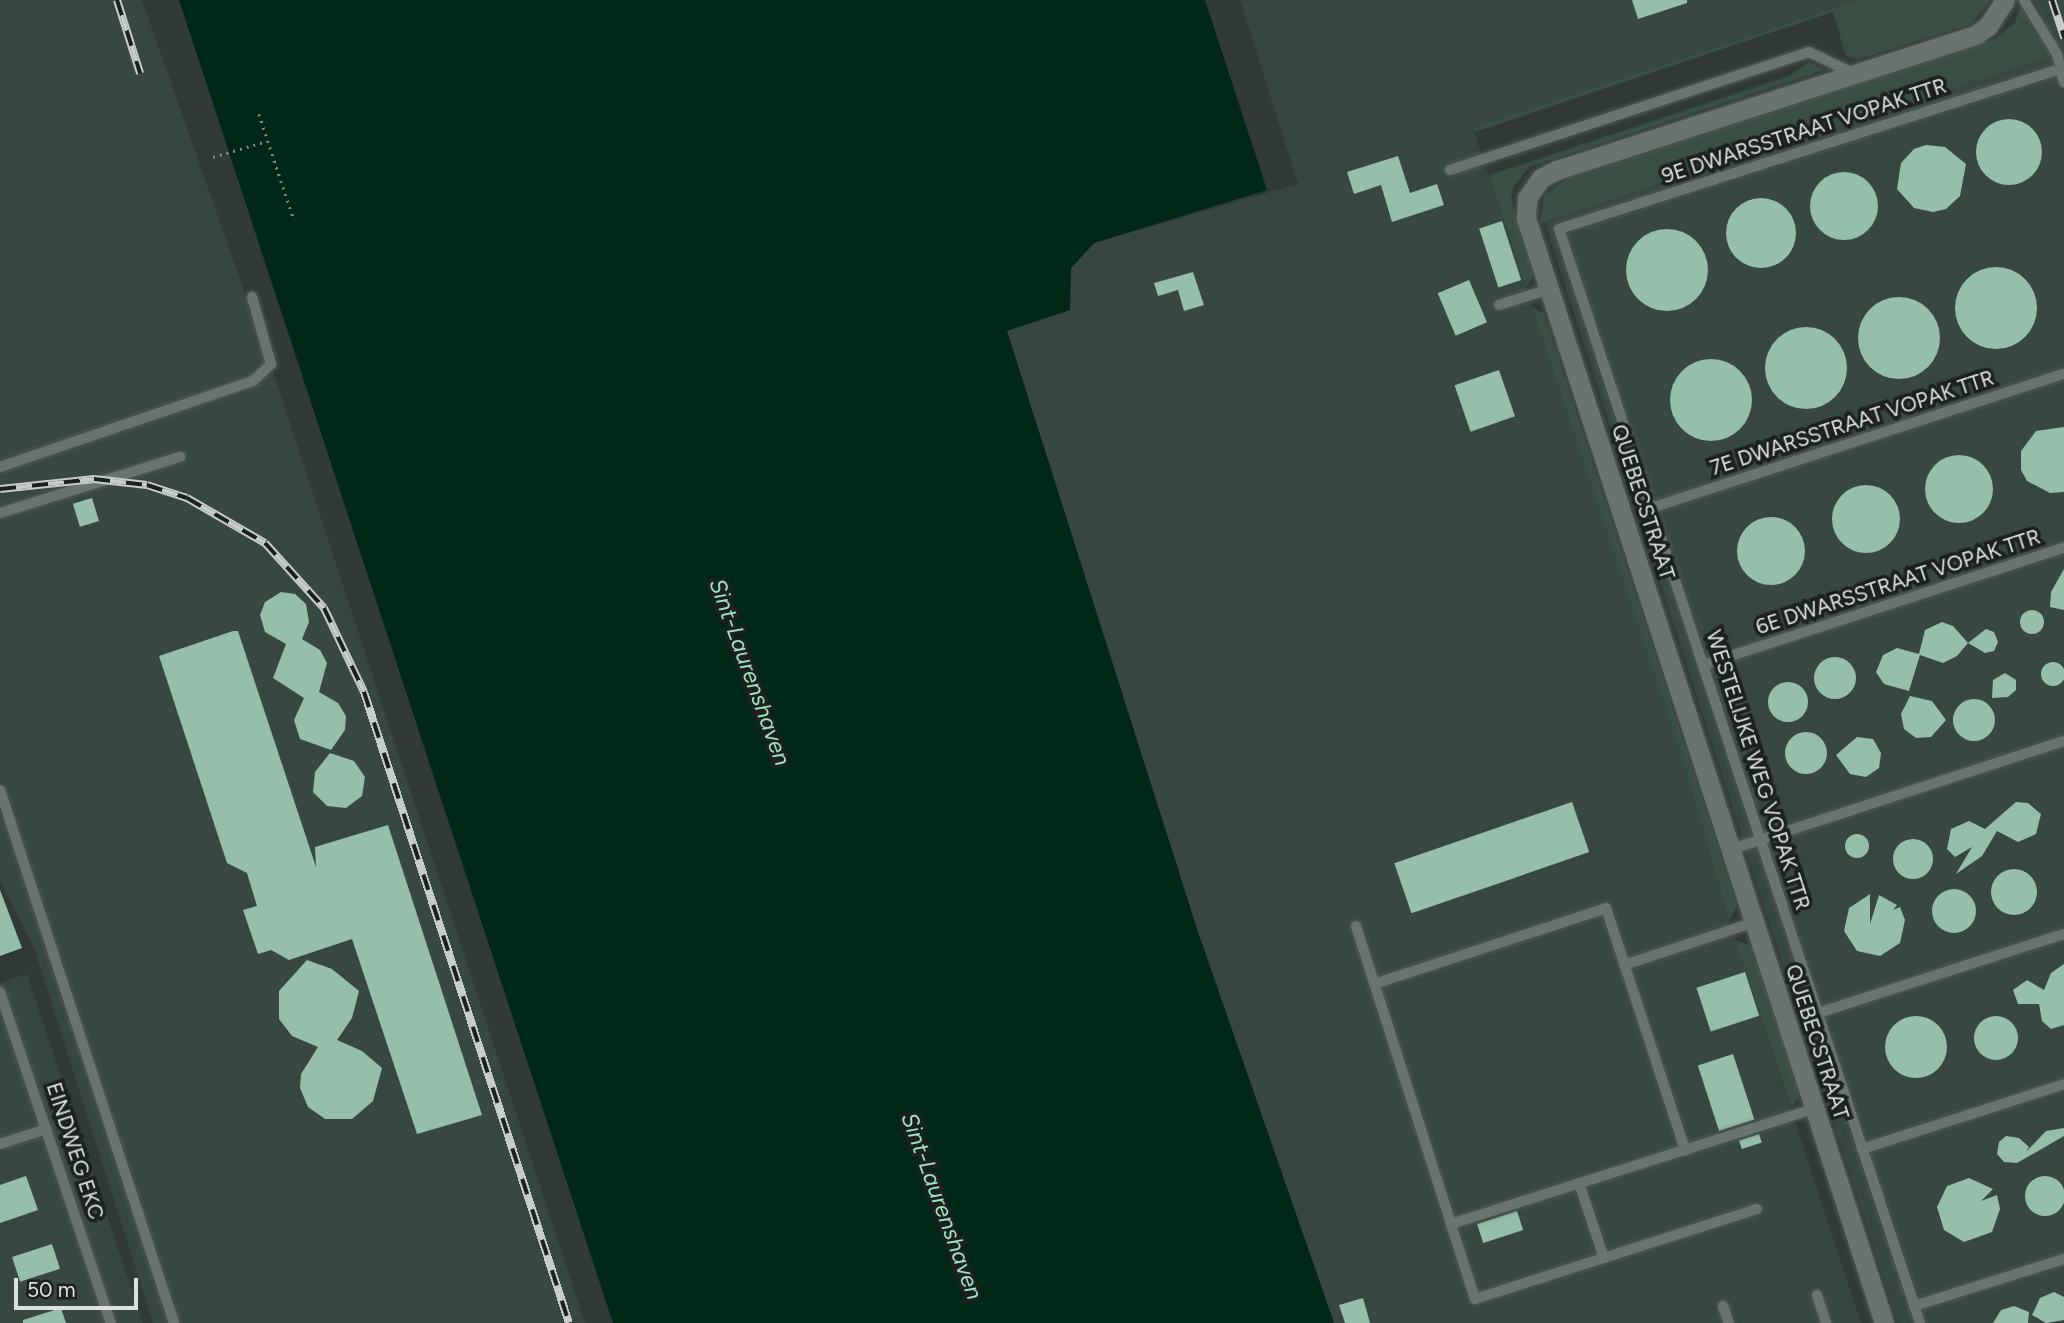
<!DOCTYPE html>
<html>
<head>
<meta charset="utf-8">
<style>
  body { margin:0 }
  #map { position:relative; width:2064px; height:1323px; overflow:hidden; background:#313a35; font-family:Figtree,sans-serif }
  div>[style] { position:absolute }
  .built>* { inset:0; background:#384740 }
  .green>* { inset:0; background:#394f44 }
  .water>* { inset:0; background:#002718 }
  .building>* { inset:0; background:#95bfaa; transform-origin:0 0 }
  .round { border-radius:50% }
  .path>* { height:2.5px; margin-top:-1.25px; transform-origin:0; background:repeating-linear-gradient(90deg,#808783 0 2px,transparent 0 7px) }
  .roads { filter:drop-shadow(0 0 2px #505753) drop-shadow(0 0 2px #505753) }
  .service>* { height:10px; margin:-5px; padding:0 5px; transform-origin:5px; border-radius:5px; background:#6a746f }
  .minor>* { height:19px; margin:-9.5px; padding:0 9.5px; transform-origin:9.5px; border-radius:9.5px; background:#6a746f }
  .rail>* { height:8px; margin-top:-4px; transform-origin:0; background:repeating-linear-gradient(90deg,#1c201e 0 16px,#c6ccc8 0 32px); box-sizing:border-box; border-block:2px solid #c6ccc8 }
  span { translate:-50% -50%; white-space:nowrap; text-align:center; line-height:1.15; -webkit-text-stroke:7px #1c201e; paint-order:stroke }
  .street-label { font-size:21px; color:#dde2df }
  .water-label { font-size:23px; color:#9de3c1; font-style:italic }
  .scale { position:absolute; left:14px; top:1278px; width:124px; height:32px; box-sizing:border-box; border:4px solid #dde2df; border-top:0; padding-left:9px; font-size:21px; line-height:24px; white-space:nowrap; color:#dde2df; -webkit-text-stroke:5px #1c201e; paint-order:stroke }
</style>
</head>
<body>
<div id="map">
  <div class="built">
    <i style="clip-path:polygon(0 0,142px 0,279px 390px,585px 1323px,153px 1323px,35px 951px,0 881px)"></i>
    <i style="clip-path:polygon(1240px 0,1856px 0,1473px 128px,1684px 763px,1729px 921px,1861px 1323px,1334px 1323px,1198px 932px,1007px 331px,1070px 310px,1071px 268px,1094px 243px,1298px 184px)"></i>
    <i style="clip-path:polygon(2033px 0,2064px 0,2064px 1323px,1898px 1323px,1544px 220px,2061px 53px)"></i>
    <i style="clip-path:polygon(27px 974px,143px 1323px,0 1323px,0 983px)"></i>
  </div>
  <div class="green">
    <i style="clip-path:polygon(1856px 0,1991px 0,1971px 24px,1858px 59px,1846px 56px,1833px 12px,1475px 132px,1473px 128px)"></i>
    <i style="clip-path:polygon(2021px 5px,2052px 56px,1540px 223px,1544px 196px,1566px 179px,1995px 39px,2015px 23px)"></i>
    <i style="clip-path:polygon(1809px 62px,1824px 70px,1529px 167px,1514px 186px,1511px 199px,1534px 273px,1526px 288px,1489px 175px,1789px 76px)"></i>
    <i style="clip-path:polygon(1532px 307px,1544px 314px,1737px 906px,1729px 921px,1684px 763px)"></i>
    <i style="clip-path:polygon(1735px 940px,1751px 946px,1800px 1097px,1791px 1107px)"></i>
  </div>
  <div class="water">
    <i style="clip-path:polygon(179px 0,1205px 0,1267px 190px,1094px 243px,1071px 268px,1070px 310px,1007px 331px,1198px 932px,1334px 1323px,613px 1323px)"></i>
  </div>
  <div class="building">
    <i style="clip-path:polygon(1632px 0,1687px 0,1687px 3px,1638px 19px)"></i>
    <i class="round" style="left:1976px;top:119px;width:66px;height:66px"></i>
    <i style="clip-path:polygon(1926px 145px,1945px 147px,1966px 164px,1960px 196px,1946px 209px,1933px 212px,1914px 208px,1897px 189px,1901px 163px,1914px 149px)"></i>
    <i style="clip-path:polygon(1398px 156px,1410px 193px,1437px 184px,1444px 205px,1392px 222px,1381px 185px,1354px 194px,1347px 172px)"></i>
    <i class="round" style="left:1810px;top:172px;width:68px;height:68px"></i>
    <i class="round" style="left:1726px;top:198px;width:70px;height:70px"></i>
    <i style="left:1502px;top:221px;width:62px;height:24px;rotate:72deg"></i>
    <i class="round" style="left:1626px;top:229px;width:82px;height:82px"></i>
    <i class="round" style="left:1955px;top:267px;width:82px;height:82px"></i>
    <i style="clip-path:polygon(1193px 272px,1204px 305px,1184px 311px,1178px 290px,1158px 296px,1154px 283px)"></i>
    <i style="left:1469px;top:280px;width:46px;height:34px;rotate:67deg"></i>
    <i class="round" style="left:1858px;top:297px;width:82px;height:82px"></i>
    <i class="round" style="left:1765px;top:327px;width:82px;height:82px"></i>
    <i class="round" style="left:1670px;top:359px;width:82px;height:82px"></i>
    <i style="left:1499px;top:370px;width:49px;height:47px;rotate:71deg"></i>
    <i style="clip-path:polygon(2064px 427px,2064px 492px,2050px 493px,2027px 481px,2021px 470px,2021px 451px,2036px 431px)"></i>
    <i class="round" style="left:1925px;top:455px;width:68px;height:68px"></i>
    <i class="round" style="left:1832px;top:485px;width:68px;height:68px"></i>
    <i style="left:92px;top:498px;width:24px;height:20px;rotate:73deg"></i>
    <i class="round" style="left:1737px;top:517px;width:68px;height:68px"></i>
    <i style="clip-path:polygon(2064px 569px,2064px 610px,2050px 607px,2051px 592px)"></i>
    <i style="clip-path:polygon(281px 592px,295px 594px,306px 604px,309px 622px,302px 639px,320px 650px,327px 663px,319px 692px,338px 703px,346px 716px,345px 730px,331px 750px,300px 739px,294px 720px,304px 698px,273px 678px,286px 644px,265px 632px,260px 615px,265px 602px)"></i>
    <i class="round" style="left:2020px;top:610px;width:24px;height:24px"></i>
    <i style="clip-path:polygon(1942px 622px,1953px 626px,1968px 643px,1957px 656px,1943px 663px,1920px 655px,1909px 691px,1884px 684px,1876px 672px,1883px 655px,1897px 648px,1919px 654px,1925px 630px)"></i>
    <i style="clip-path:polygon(1986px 629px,1994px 632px,1998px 642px,1994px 651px,1985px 653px,1968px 643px)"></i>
    <i style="clip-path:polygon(233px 631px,238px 631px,316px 867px,315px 847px,388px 825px,482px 1115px,417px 1134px,352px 939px,289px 960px,271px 950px,258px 954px,243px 910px,257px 906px,247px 873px,227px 863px,159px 656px)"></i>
    <i class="round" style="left:1814px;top:657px;width:42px;height:42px"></i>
    <i class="round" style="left:2041px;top:662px;width:24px;height:24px"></i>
    <i style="clip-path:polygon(2005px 673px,2016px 680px,2016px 690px,2008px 697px,1992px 698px,1993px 680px)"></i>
    <i class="round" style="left:1768px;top:682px;width:40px;height:40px"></i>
    <i style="clip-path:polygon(1910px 696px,1932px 701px,1946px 720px,1931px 737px,1916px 738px,1904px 729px,1901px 714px)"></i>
    <i class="round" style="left:1953px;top:699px;width:42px;height:42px"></i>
    <i class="round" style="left:1785px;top:732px;width:42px;height:42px"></i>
    <i style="clip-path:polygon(1857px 737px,1873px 739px,1881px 753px,1879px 768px,1866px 777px,1850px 774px,1836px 755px)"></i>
    <i style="clip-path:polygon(330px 753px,354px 761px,365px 777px,362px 796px,346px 808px,327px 806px,313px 792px,315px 772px)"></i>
    <i style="left:1572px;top:802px;width:53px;height:188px;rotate:71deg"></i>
    <i style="clip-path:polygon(2016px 802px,2028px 803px,2041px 814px,2036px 834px,2018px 842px,1997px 831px,1982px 856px,1956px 874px,1972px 847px,1955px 857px,1947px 849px,1951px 829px,1969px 821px,1985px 829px)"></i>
    <i class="round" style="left:1845px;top:834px;width:24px;height:24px"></i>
    <i class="round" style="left:1893px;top:839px;width:40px;height:40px"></i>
    <i class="round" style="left:1991px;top:869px;width:46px;height:46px"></i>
    <i class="round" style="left:1932px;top:889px;width:44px;height:44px"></i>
    <i style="clip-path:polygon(0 890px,22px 948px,0 956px)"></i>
    <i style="clip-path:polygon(1870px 894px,1870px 924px,1879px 895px,1897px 905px,1893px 910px,1900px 907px,1905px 920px,1900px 943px,1880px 956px,1857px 951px,1844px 931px,1849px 908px)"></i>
    <i style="clip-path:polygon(307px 960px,332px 969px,359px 991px,352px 1018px,337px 1040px,362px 1051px,382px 1068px,373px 1101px,352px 1119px,325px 1119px,308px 1107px,300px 1088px,301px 1074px,318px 1047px,292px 1036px,279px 1019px,279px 991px)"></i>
    <i style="clip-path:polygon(2064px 964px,2064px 1025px,2051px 1029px,2042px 1021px,2039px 1004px,2018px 1004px,2013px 990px,2027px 980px,2044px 990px,2051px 973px)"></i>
    <i style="left:1745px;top:972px;width:46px;height:51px;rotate:72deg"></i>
    <i class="round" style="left:1885px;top:1016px;width:62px;height:62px"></i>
    <i class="round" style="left:1974px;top:1016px;width:44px;height:44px"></i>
    <i style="left:1733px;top:1054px;width:69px;height:37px;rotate:72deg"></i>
    <i style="clip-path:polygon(2064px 1128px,2064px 1136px,2017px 1163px,2004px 1162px,1997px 1154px,1999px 1142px,2006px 1136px,2019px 1138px,2029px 1147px,2026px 1152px,2046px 1131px)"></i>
    <i style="left:1759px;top:1134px;width:9px;height:21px;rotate:72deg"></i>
    <i style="clip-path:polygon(26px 1176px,38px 1210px,0 1223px,0 1185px)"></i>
    <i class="round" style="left:2025px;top:1176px;width:40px;height:40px"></i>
    <i style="clip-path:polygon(1969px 1178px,1993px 1189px,1981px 1201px,1997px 1195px,2000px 1209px,1992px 1232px,1964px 1242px,1944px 1230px,1937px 1207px,1947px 1186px)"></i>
    <i style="left:1517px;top:1211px;width:20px;height:42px;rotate:72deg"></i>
    <i style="left:52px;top:1244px;width:26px;height:42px;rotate:72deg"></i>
    <i style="clip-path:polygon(2054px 1292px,2064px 1297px,2064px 1320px,2046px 1323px,2032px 1315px,2040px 1298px)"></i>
    <i style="clip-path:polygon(1363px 1298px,1370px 1323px,1345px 1323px,1339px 1305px)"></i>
    <i style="clip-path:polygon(2014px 1306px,2029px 1312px,2028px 1323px,1993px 1323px,2001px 1310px)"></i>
    <i style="clip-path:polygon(61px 1308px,66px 1323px,23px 1323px,23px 1320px)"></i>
  </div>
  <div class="path">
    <i style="left:259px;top:114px;width:112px;rotate:71.7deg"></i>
    <i style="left:213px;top:157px;width:56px;rotate:-16.5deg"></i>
  </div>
  <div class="roads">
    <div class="service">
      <i style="left:2024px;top:0;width:63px;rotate:58.6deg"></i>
      <i style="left:2057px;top:54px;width:29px;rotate:76deg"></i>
      <i style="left:1450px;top:170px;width:378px;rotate:-18.2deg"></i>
      <i style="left:1809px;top:52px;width:47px;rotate:25.5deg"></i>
      <i style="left:1499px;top:305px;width:52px;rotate:-17.7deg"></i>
      <i style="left:0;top:467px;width:267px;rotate:-18.8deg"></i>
      <i style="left:253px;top:381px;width:25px;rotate:-43deg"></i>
      <i style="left:271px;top:364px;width:70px;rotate:-105.8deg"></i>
      <i style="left:1651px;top:508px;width:434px;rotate:-18deg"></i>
      <i style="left:0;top:513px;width:189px;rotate:-17.3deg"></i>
      <i style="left:1703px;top:665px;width:379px;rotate:-18deg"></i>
      <i style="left:0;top:790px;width:561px;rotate:71.92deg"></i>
      <i style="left:1732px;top:849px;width:349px;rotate:-18deg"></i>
      <i style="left:1356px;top:926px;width:313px;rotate:72.3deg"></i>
      <i style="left:1451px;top:1224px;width:381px;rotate:-17.6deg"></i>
      <i style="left:1624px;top:965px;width:138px;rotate:-18.2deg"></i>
      <i style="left:1374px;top:984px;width:244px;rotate:-18.1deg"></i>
      <i style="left:1606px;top:908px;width:255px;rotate:71.9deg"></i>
      <i style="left:0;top:992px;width:349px;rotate:71.5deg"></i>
      <i style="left:1818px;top:1013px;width:258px;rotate:-17.8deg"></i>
      <i style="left:0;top:1144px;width:49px;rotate:-17.7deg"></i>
      <i style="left:1862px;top:1149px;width:212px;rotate:-17.8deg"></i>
      <i style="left:1579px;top:1183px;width:79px;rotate:71.6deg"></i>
      <i style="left:1451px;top:1224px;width:79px;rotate:72.3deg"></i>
      <i style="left:1475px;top:1299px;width:296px;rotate:-17.7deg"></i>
      <i style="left:1817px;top:1295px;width:29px;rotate:72deg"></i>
      <i style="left:1723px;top:1306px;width:18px;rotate:71deg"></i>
      <i style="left:1914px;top:1306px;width:157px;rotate:-17.4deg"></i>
      <i style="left:1920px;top:1323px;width:1152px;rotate:-108.26deg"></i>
      <i style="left:1559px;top:229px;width:526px;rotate:-17.71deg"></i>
    </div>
    <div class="minor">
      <i style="left:1884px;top:1323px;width:1162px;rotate:-107.95deg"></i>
      <i style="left:1526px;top:218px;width:20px;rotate:-87deg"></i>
      <i style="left:1527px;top:198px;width:24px;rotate:-55deg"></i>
      <i style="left:1541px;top:178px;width:18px;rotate:-27deg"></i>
      <i style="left:1557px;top:170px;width:441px;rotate:-17.9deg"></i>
      <i style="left:1977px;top:34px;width:14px;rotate:-36deg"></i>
      <i style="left:1988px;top:26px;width:31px;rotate:-57deg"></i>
    </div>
  </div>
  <div class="rail">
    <i style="left:117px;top:0;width:77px;rotate:72.5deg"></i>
    <i style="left:2052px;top:0;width:40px;rotate:72deg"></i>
    <i style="left:0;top:489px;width:95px;rotate:-6.1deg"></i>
    <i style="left:94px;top:479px;width:53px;rotate:6.5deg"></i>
    <i style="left:147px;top:485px;width:42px;rotate:18deg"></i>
    <i style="left:187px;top:498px;width:90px;rotate:30deg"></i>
    <i style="left:265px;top:543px;width:88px;rotate:47.8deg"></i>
    <i style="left:324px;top:608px;width:93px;rotate:64.5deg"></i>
    <i style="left:364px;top:692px;width:663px;rotate:72deg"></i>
  </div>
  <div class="street-label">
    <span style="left:1804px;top:131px;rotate:-18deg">9E DWARSSTRAAT VOPAK TTR</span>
    <span style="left:1852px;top:423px;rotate:-18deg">7E DWARSSTRAAT VOPAK TTR</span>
    <span style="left:1643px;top:502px;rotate:72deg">QUEBECSTRAAT</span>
    <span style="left:1898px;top:582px;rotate:-18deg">6E DWARSSTRAAT VOPAK TTR</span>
    <span style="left:1758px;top:770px;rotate:72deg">WESTELIJKE WEG VOPAK TTR</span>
    <span style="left:1817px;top:1042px;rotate:72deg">QUEBECSTRAAT</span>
    <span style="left:75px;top:1151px;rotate:72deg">EINDWEG EKC</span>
  </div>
  <div class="water-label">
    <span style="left:750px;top:672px;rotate:70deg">Sint-Laurenshaven</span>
    <span style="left:942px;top:1206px;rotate:70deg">Sint-Laurenshaven</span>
  </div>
  <div class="scale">50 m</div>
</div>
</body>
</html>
